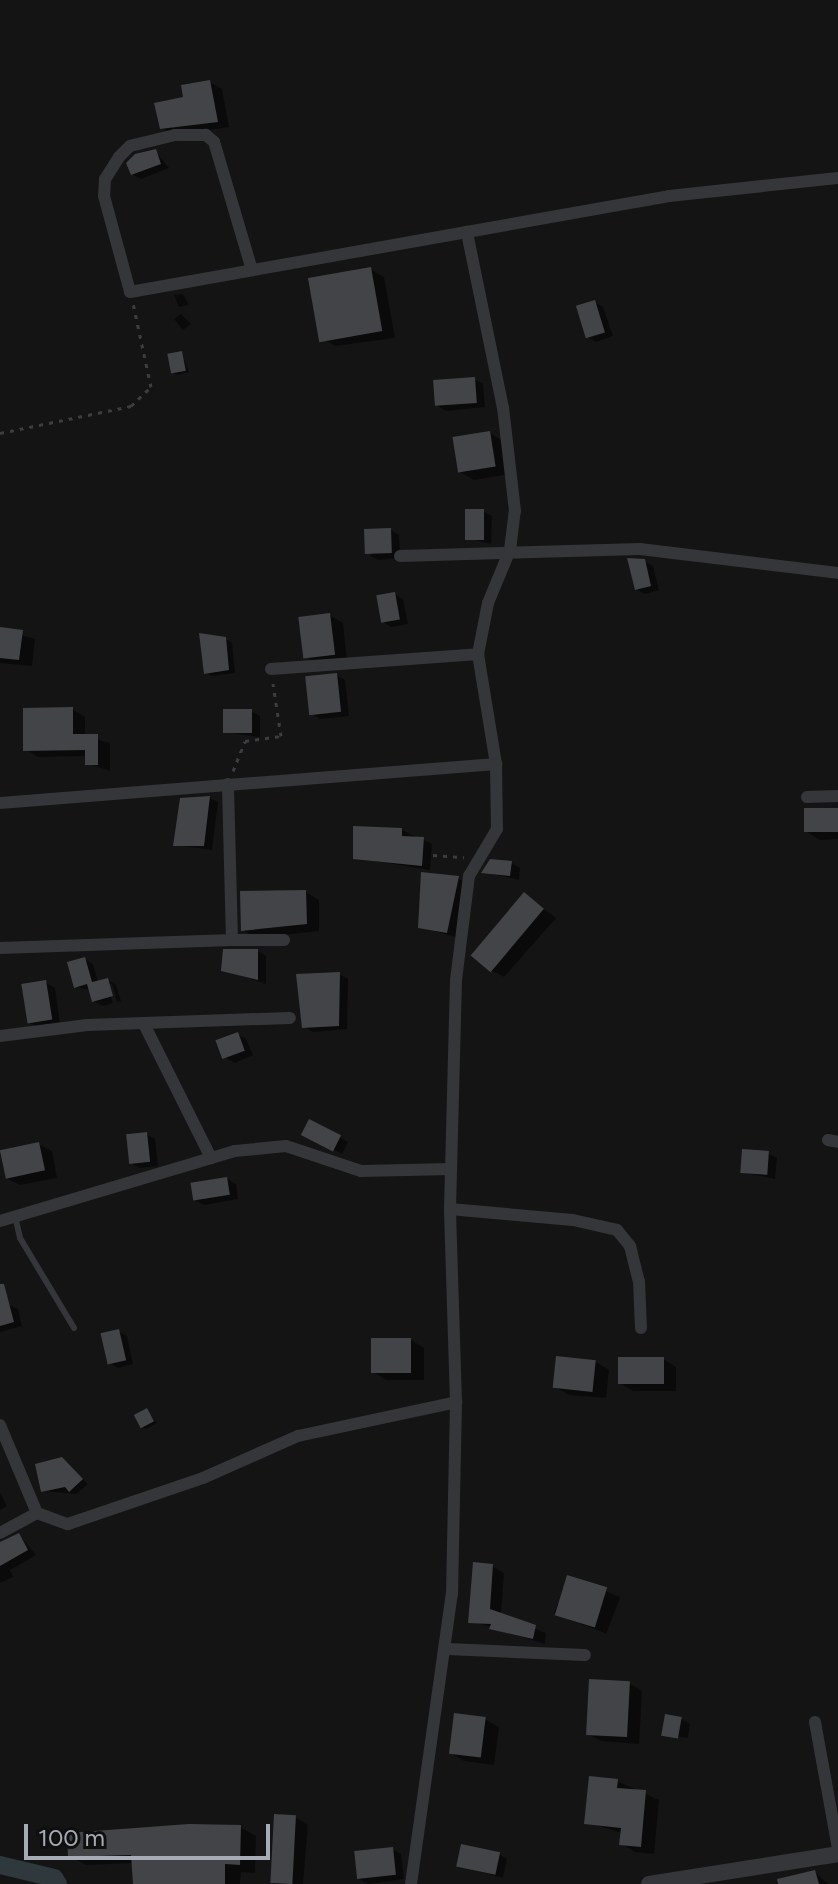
<!DOCTYPE html>
<html>
<head>
<meta charset="utf-8">
<style>
  body { margin:0 }
  #map { position:relative; width:838px; height:1884px; overflow:hidden; background:#141415; font-family:Figtree,sans-serif }
  div>[style] { position:absolute }
  .shadow>* { inset:0; background:#0007; transform-origin:0 0 }
  .canal>* { height:18px; margin:-9px; padding:0 9px; transform-origin:9px; border-radius:9px; background:#2e383d }
  .building>* { inset:0; background:#434448; transform-origin:0 0 }
  .path>* { height:3px; margin-top:-1.5px; transform-origin:0; background:repeating-linear-gradient(90deg,#3b3d41 0 4px,transparent 0 10px) }
  .service>* { height:6px; margin:-3px; padding:0 3px; transform-origin:3px; border-radius:3px; background:#35363a }
  .minor>* { height:12px; margin:-6px; padding:0 6px; transform-origin:6px; border-radius:6px; background:#35363a }
  .tertiary>* { height:16px; margin:-8px; padding:0 8px; transform-origin:8px; border-radius:8px; background:#35363a }
  span { translate:-50% -50%; white-space:nowrap; text-align:center; line-height:1.15; -webkit-text-stroke:7px #0f0f10; paint-order:stroke }
  .scale { position:absolute; left:24px; top:1824px; width:246px; height:36px; box-sizing:border-box; border:4px solid #a6acb5; border-top:0; padding-left:10px; font-size:24px; line-height:28px; white-space:nowrap; color:#a6acb5; -webkit-text-stroke:6px #0f0f10; paint-order:stroke }
</style>
</head>
<body>
<div id="map">
  <div class="shadow">
    <i style="clip-path:polygon(210px 82px,222px 89px,229px 127px,174px 135px,162px 128px,185px 98px)"></i>
    <i style="clip-path:polygon(155px 151px,169px 168px,141px 179px,132px 174px)"></i>
    <i style="clip-path:polygon(370px 269px,384px 277px,395px 338px,335px 346px,322px 338px)"></i>
    <i style="clip-path:polygon(183px 294px,189px 305px,179px 307px,174px 295px)"></i>
    <i style="clip-path:polygon(594px 302px,603px 307px,613px 336px,596px 342px,588px 337px)"></i>
    <i style="clip-path:polygon(181px 314px,191px 324px,183px 330px,174px 319px)"></i>
    <i style="clip-path:polygon(182px 353px,189px 372px,177px 375px,174px 373px)"></i>
    <i style="clip-path:polygon(474px 379px,483px 384px,485px 407px,446px 411px,438px 406px)"></i>
    <i style="clip-path:polygon(490px 433px,503px 441px,509px 474px,474px 480px,460px 472px)"></i>
    <i style="clip-path:polygon(483px 511px,492px 516px,491px 544px,467px 538px)"></i>
    <i style="clip-path:polygon(390px 530px,399px 535px,400px 558px,378px 560px,370px 556px)"></i>
    <i style="clip-path:polygon(644px 561px,653px 566px,659px 590px,645px 594px,636px 589px)"></i>
    <i style="clip-path:polygon(394px 594px,403px 599px,408px 624px,391px 627px,383px 622px)"></i>
    <i style="clip-path:polygon(329px 615px,343px 623px,347px 662px,318px 664px,305px 656px)"></i>
    <i style="clip-path:polygon(0 629px,35px 639px,32px 666px,0 663px)"></i>
    <i style="clip-path:polygon(226px 639px,232px 643px,235px 673px,212px 676px,206px 673px)"></i>
    <i style="clip-path:polygon(336px 675px,345px 680px,349px 716px,320px 719px,312px 714px)"></i>
    <i style="clip-path:polygon(72px 709px,85px 717px,85px 736px,110px 743px,110px 771px,87px 763px,87px 756px,38px 757px,25px 749px)"></i>
    <i style="clip-path:polygon(251px 711px,260px 716px,260px 737px,224px 732px)"></i>
    <i style="clip-path:polygon(209px 798px,218px 802px,212px 850px,175px 845px,176px 825px)"></i>
    <i style="clip-path:polygon(838px 810px,838px 839px,820px 840px,807px 832px)"></i>
    <i style="clip-path:polygon(402px 830px,432px 844px,430px 870px,355px 858px)"></i>
    <i style="clip-path:polygon(512px 863px,520px 868px,519px 880px,484px 872px)"></i>
    <i style="clip-path:polygon(458px 878px,470px 885px,459px 938px,420px 927px)"></i>
    <i style="clip-path:polygon(306px 892px,319px 900px,319px 931px,256px 938px,243px 930px)"></i>
    <i style="clip-path:polygon(524px 894px,556px 918px,504px 977px,491px 970px)"></i>
    <i style="clip-path:polygon(258px 951px,266px 956px,266px 984px,223px 970px)"></i>
    <i style="clip-path:polygon(84px 959px,93px 964px,98px 982px,108px 980px,116px 985px,121px 1001px,117px 1002px,112px 984px,107px 984px,113px 1003px,103px 1006px,94px 1001px,91px 990px,75px 987px)"></i>
    <i style="clip-path:polygon(339px 974px,348px 979px,347px 1029px,313px 1032px,304px 1027px)"></i>
    <i style="clip-path:polygon(46px 983px,55px 988px,60px 1024px,37px 1027px,28px 1022px)"></i>
    <i style="clip-path:polygon(237px 1034px,246px 1039px,253px 1055px,235px 1063px,226px 1058px)"></i>
    <i style="clip-path:polygon(146px 1134px,155px 1139px,158px 1166px,140px 1168px,131px 1163px)"></i>
    <i style="clip-path:polygon(304px 1134px,340px 1137px,348px 1142px,342px 1154px)"></i>
    <i style="clip-path:polygon(38px 1144px,52px 1151px,57px 1178px,20px 1185px,6px 1178px)"></i>
    <i style="clip-path:polygon(768px 1153px,777px 1158px,775px 1179px,742px 1172px)"></i>
    <i style="clip-path:polygon(227px 1179px,236px 1184px,238px 1199px,204px 1205px,196px 1200px)"></i>
    <i style="clip-path:polygon(9px 1305px,18px 1309px,22px 1326px,0 1332px,0 1307px)"></i>
    <i style="clip-path:polygon(118px 1331px,127px 1336px,133px 1364px,118px 1368px,109px 1363px)"></i>
    <i style="clip-path:polygon(411px 1340px,424px 1348px,424px 1380px,386px 1380px,373px 1372px)"></i>
    <i style="clip-path:polygon(558px 1359px,596px 1362px,609px 1370px,606px 1398px,569px 1395px,555px 1387px)"></i>
    <i style="clip-path:polygon(663px 1359px,676px 1367px,676px 1391px,633px 1391px,620px 1383px)"></i>
    <i style="clip-path:polygon(147px 1410px,157px 1423px,146px 1429px,142px 1427px)"></i>
    <i style="clip-path:polygon(62px 1459px,88px 1484px,76px 1494px,43px 1491px)"></i>
    <i style="clip-path:polygon(0 1493px,7px 1506px,0 1510px)"></i>
    <i style="clip-path:polygon(19px 1535px,36px 1555px,10px 1570px,13px 1577px,0 1583px,0 1543px)"></i>
    <i style="clip-path:polygon(492px 1566px,504px 1573px,501px 1615px,546px 1633px,545px 1644px,471px 1621px)"></i>
    <i style="left:568px;top:1577px;width:56px;height:39px;rotate:21deg"></i>
    <i style="clip-path:polygon(629px 1683px,642px 1691px,639px 1744px,601px 1741px,588px 1734px)"></i>
    <i style="clip-path:polygon(485px 1719px,499px 1727px,494px 1765px,464px 1761px,450px 1753px)"></i>
    <i style="clip-path:polygon(681px 1719px,690px 1724px,688px 1738px,664px 1735px)"></i>
    <i style="clip-path:polygon(617px 1781px,659px 1800px,654px 1854px,635px 1852px,622px 1844px,622px 1833px,586px 1822px)"></i>
    <i style="clip-path:polygon(295px 1817px,308px 1825px,303px 1884px,273px 1884px)"></i>
    <i style="clip-path:polygon(240px 1827px,256px 1836px,255px 1873px,241px 1872px,240px 1884px,135px 1884px,134px 1863px,86px 1865px,70px 1856px)"></i>
    <i style="clip-path:polygon(392px 1849px,401px 1854px,404px 1879px,368px 1884px,359px 1879px)"></i>
    <i style="clip-path:polygon(499px 1854px,507px 1859px,503px 1878px,459px 1866px)"></i>
    <i style="clip-path:polygon(815px 1872px,828px 1884px,777px 1884px,776px 1882px)"></i>
  </div>
  <div class="canal">
    <i style="left:0;top:1865px;width:56px;rotate:13.5deg"></i>
    <i style="left:54px;top:1878px;width:7px;rotate:56deg"></i>
  </div>
  <div class="building">
    <i style="clip-path:polygon(210px 80px,218px 122px,160px 129px,154px 103px,183px 97px,181px 85px)"></i>
    <i style="clip-path:polygon(156px 149px,161px 164px,131px 175px,126px 163px,135px 154px)"></i>
    <i style="left:371px;top:267px;width:65px;height:64px;rotate:80deg"></i>
    <i style="left:595px;top:300px;width:34px;height:20px;rotate:73deg"></i>
    <i style="left:182px;top:351px;width:20px;height:15px;rotate:79deg"></i>
    <i style="left:475px;top:377px;width:26px;height:42px;rotate:86deg"></i>
    <i style="left:490px;top:431px;width:36px;height:38px;rotate:81deg"></i>
    <i style="left:465px;top:509px;width:19px;height:31px"></i>
    <i style="left:391px;top:528px;width:25px;height:27px;rotate:88deg"></i>
    <i style="clip-path:polygon(627px 558px,645px 559px,651px 586px,635px 590px)"></i>
    <i style="left:395px;top:592px;width:28px;height:19px;rotate:80deg"></i>
    <i style="left:330px;top:613px;width:42px;height:32px;rotate:83deg"></i>
    <i style="clip-path:polygon(0 627px,23px 630px,19px 660px,0 658px)"></i>
    <i style="clip-path:polygon(199px 633px,226px 637px,229px 670px,204px 674px)"></i>
    <i style="left:337px;top:673px;width:39px;height:32px;rotate:84deg"></i>
    <i style="clip-path:polygon(73px 707px,73px 734px,98px 734px,98px 765px,85px 765px,85px 750px,23px 751px,23px 708px)"></i>
    <i style="left:223px;top:709px;width:29px;height:24px"></i>
    <i style="clip-path:polygon(210px 796px,204px 846px,173px 846px,180px 798px)"></i>
    <i style="left:838px;top:808px;width:24px;height:34px;rotate:90deg"></i>
    <i style="clip-path:polygon(353px 826px,402px 828px,402px 836px,424px 837px,422px 866px,353px 859px)"></i>
    <i style="clip-path:polygon(490px 859px,512px 861px,510px 876px,481px 873px)"></i>
    <i style="clip-path:polygon(421px 872px,459px 876px,447px 933px,418px 928px)"></i>
    <i style="clip-path:polygon(306px 890px,307px 924px,241px 931px,240px 891px)"></i>
    <i style="left:524px;top:892px;width:26px;height:83px;rotate:40deg"></i>
    <i style="clip-path:polygon(223px 949px,258px 949px,258px 980px,221px 971px)"></i>
    <i style="clip-path:polygon(85px 957px,92px 982px,108px 978px,113px 996px,92px 1002px,87px 984px,74px 988px,67px 962px)"></i>
    <i style="clip-path:polygon(340px 972px,339px 1026px,302px 1028px,296px 974px)"></i>
    <i style="left:46px;top:980px;width:40px;height:25px;rotate:81deg"></i>
    <i style="left:238px;top:1032px;width:20px;height:24px;rotate:70deg"></i>
    <i style="left:309px;top:1119px;width:36px;height:18px;rotate:27deg"></i>
    <i style="left:147px;top:1132px;width:30px;height:21px;rotate:84deg"></i>
    <i style="left:39px;top:1142px;width:29px;height:40px;rotate:78deg"></i>
    <i style="left:742px;top:1149px;width:27px;height:24px;rotate:4deg"></i>
    <i style="left:227px;top:1177px;width:18px;height:37px;rotate:81deg"></i>
    <i style="clip-path:polygon(0 1284px,4px 1284px,14px 1322px,0 1326px)"></i>
    <i style="left:119px;top:1329px;width:32px;height:19px;rotate:77deg"></i>
    <i style="left:371px;top:1338px;width:40px;height:35px"></i>
    <i style="left:556px;top:1356px;width:40px;height:32px;rotate:6deg"></i>
    <i style="left:618px;top:1357px;width:46px;height:27px"></i>
    <i style="left:147px;top:1408px;width:15px;height:15px;rotate:62deg"></i>
    <i style="clip-path:polygon(62px 1457px,83px 1479px,69px 1492px,65px 1487px,41px 1492px,35px 1464px)"></i>
    <i style="clip-path:polygon(19px 1533px,28px 1550px,0 1566px,0 1542px)"></i>
    <i style="clip-path:polygon(473px 1562px,493px 1564px,490px 1609px,536px 1625px,533px 1639px,489px 1629px,491px 1624px,468px 1623px)"></i>
    <i style="left:567px;top:1575px;width:42px;height:42px;rotate:17deg"></i>
    <i style="left:589px;top:1679px;width:41px;height:56px;rotate:3deg"></i>
    <i style="left:454px;top:1713px;width:32px;height:41px;rotate:7deg"></i>
    <i style="left:665px;top:1714px;width:17px;height:22px;rotate:10deg"></i>
    <i style="clip-path:polygon(589px 1776px,618px 1779px,617px 1788px,646px 1790px,641px 1847px,619px 1845px,621px 1828px,584px 1824px)"></i>
    <i style="left:274px;top:1814px;width:22px;height:69px;rotate:3deg"></i>
    <i style="clip-path:polygon(189px 1824px,241px 1825px,240px 1865px,225px 1864px,225px 1884px,133px 1884px,131px 1855px,68px 1857px,67px 1833px)"></i>
    <i style="left:461px;top:1844px;width:40px;height:23px;rotate:12deg"></i>
    <i style="left:393px;top:1847px;width:28px;height:39px;rotate:84deg"></i>
    <i style="clip-path:polygon(815px 1870px,819px 1884px,778px 1884px,777px 1879px)"></i>
  </div>
  <div class="path">
    <i style="left:0;top:433px;width:134px;rotate:-11.6deg"></i>
    <i style="left:131px;top:406px;width:28px;rotate:-44deg"></i>
    <i style="left:151px;top:387px;width:86px;rotate:-102.1deg"></i>
    <i style="left:233px;top:771px;width:32px;rotate:-68deg"></i>
    <i style="left:245px;top:741px;width:36px;rotate:-8deg"></i>
    <i style="left:281px;top:736px;width:53px;rotate:-98.7deg"></i>
    <i style="left:433px;top:855px;width:31px;rotate:4deg"></i>
  </div>
  <div class="service">
    <i style="left:15px;top:1216px;width:23px;rotate:77deg"></i>
    <i style="left:20px;top:1238px;width:105px;rotate:59deg"></i>
  </div>
  <div class="minor">
    <i style="left:252px;top:270px;width:134px;rotate:-106.5deg"></i>
    <i style="left:214px;top:142px;width:11px;rotate:-139deg"></i>
    <i style="left:206px;top:135px;width:31px;rotate:180deg"></i>
    <i style="left:175px;top:135px;width:46px;rotate:166.3deg"></i>
    <i style="left:130px;top:146px;width:16px;rotate:135deg"></i>
    <i style="left:119px;top:157px;width:26px;rotate:122deg"></i>
    <i style="left:105px;top:179px;width:17px;rotate:93deg"></i>
    <i style="left:104px;top:196px;width:99px;rotate:74.8deg"></i>
    <i style="left:130px;top:292px;width:342px;rotate:-10.1deg"></i>
    <i style="left:400px;top:556px;width:240px;rotate:-1.7deg"></i>
    <i style="left:640px;top:549px;width:199px;rotate:6.9deg"></i>
    <i style="left:271px;top:669px;width:208px;rotate:-4.1deg"></i>
    <i style="left:807px;top:797px;width:31px;rotate:-2deg"></i>
    <i style="left:0;top:803px;width:498px;rotate:-4.5deg"></i>
    <i style="left:496px;top:764px;width:111px;rotate:-99.3deg"></i>
    <i style="left:478px;top:654px;width:52px;rotate:-78.9deg"></i>
    <i style="left:488px;top:603px;width:57px;rotate:-67.5deg"></i>
    <i style="left:510px;top:550px;width:39px;rotate:-83deg"></i>
    <i style="left:515px;top:511px;width:104px;rotate:-96.6deg"></i>
    <i style="left:503px;top:408px;width:180px;rotate:-101.6deg"></i>
    <i style="left:467px;top:232px;width:205px;rotate:-10.1deg"></i>
    <i style="left:669px;top:196px;width:170px;rotate:-6.1deg"></i>
    <i style="left:232px;top:940px;width:52px"></i>
    <i style="left:0;top:948px;width:232px;rotate:-2deg"></i>
    <i style="left:232px;top:940px;width:156px;rotate:-91.5deg"></i>
    <i style="left:144px;top:1024px;width:150px;rotate:63.4deg"></i>
    <i style="left:0;top:1036px;width:88px;rotate:-7.2deg"></i>
    <i style="left:87px;top:1025px;width:203px;rotate:-2deg"></i>
    <i style="left:828px;top:1140px;width:10px;rotate:11deg"></i>
    <i style="left:450px;top:1209px;width:123px;rotate:5.1deg"></i>
    <i style="left:573px;top:1220px;width:45px;rotate:12.8deg"></i>
    <i style="left:617px;top:1230px;width:21px;rotate:51deg"></i>
    <i style="left:630px;top:1246px;width:36px;rotate:76deg"></i>
    <i style="left:639px;top:1281px;width:47px;rotate:87.6deg"></i>
    <i style="left:0;top:1221px;width:245px;rotate:-16.6deg"></i>
    <i style="left:235px;top:1151px;width:51px;rotate:-5.6deg"></i>
    <i style="left:286px;top:1146px;width:79px;rotate:18.4deg"></i>
    <i style="left:361px;top:1171px;width:90px;rotate:-1.3deg"></i>
    <i style="left:0;top:1425px;width:95px;rotate:67.2deg"></i>
    <i style="left:37px;top:1513px;width:33px;rotate:20deg"></i>
    <i style="left:68px;top:1524px;width:143px;rotate:-18.8deg"></i>
    <i style="left:203px;top:1478px;width:104px;rotate:-23.9deg"></i>
    <i style="left:298px;top:1436px;width:162px;rotate:-12.1deg"></i>
    <i style="left:456px;top:1402px;width:193px;rotate:-91.8deg"></i>
    <i style="left:450px;top:1209px;width:229px;rotate:-88.5deg"></i>
    <i style="left:456px;top:980px;width:105px;rotate:-82.9deg"></i>
    <i style="left:469px;top:876px;width:55px;rotate:-59.2deg"></i>
    <i style="left:497px;top:829px;width:65px;rotate:-90.9deg"></i>
    <i style="left:0;top:1533px;width:42px;rotate:-28.4deg"></i>
    <i style="left:447px;top:1649px;width:138px;rotate:2.5deg"></i>
    <i style="left:815px;top:1722px;width:128px;rotate:79.7deg"></i>
    <i style="left:411px;top:1884px;width:293px;rotate:-82deg"></i>
    <i style="left:452px;top:1594px;width:192px;rotate:-88.8deg"></i>
  </div>
  <div class="tertiary">
    <i style="left:649px;top:1884px;width:191px;rotate:-9deg"></i>
  </div>
  <div class="scale">100 m</div>
</div>
</body>
</html>
